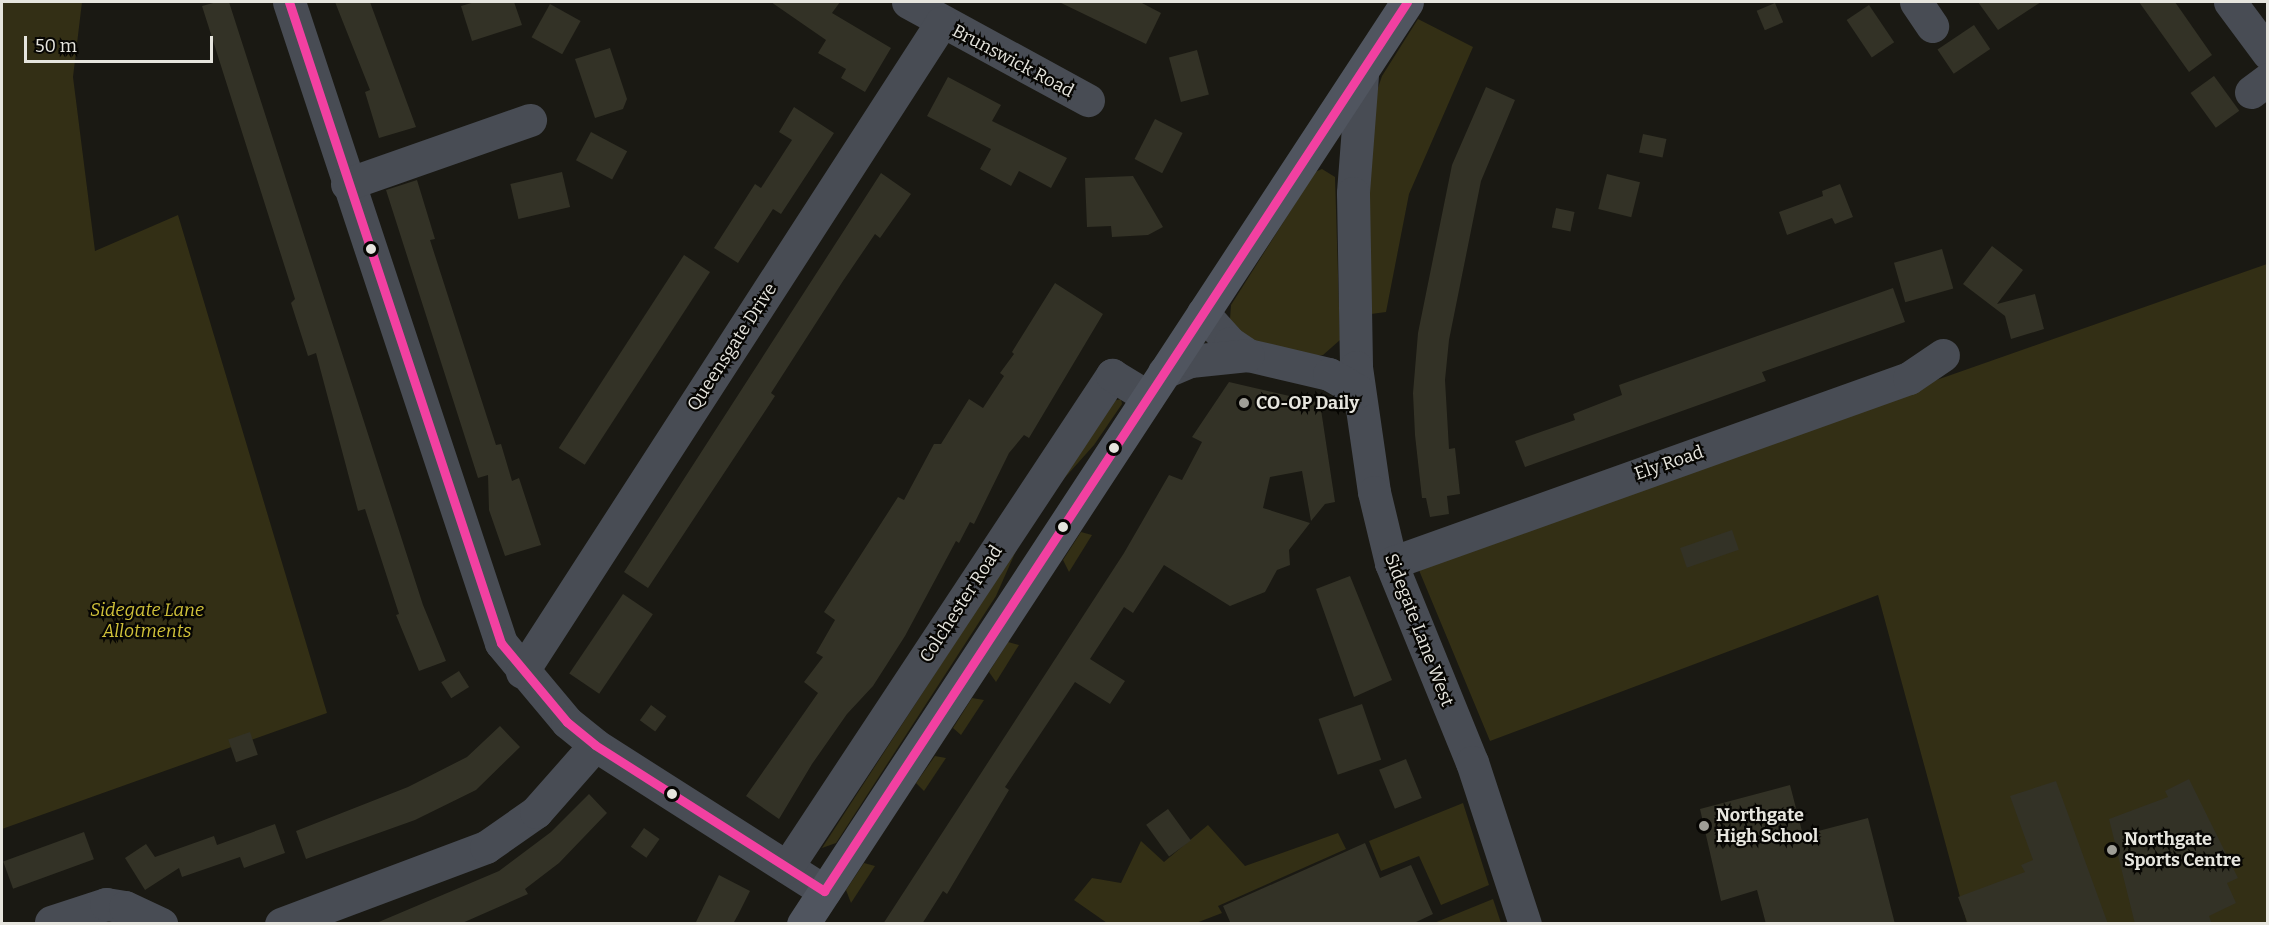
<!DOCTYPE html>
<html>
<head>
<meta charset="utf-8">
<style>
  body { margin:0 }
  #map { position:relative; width:2269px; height:925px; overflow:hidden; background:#1a1913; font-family:Bitter,serif }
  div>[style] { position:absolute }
  .green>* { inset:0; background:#332f15 }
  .building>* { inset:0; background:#333226; transform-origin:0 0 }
  .minor>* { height:33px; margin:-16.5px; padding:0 16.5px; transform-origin:16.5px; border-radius:16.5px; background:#484c54 }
  .major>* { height:33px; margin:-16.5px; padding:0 16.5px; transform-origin:16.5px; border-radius:16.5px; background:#50555f }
  .bus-1>* { height:9px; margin:-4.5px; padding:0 4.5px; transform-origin:4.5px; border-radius:4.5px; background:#f240a1 }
  .dots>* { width:16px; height:16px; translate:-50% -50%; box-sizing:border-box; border:3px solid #070603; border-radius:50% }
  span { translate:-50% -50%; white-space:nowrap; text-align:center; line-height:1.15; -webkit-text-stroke:4.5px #070603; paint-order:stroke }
  .street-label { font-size:18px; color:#e6e5de }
  .poi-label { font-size:18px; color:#e6e5de; font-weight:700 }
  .left { translate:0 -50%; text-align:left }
  .park-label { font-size:18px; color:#d1c23a; font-style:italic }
  .frame { position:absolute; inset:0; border:3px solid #e6e5de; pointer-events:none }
  .scale { position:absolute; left:24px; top:36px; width:189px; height:27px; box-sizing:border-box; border:3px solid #e6e5de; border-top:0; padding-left:8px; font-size:18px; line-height:21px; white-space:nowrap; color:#e6e5de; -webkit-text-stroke:4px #070603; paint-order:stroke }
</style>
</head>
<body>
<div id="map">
  <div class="green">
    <i style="clip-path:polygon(2px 2px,82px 2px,73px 77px,95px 251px,178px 215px,327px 713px,2px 829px)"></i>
    <i style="clip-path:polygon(1418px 19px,1473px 47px,1409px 194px,1386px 312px,1371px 314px,1366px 249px,1371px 108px,1382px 76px)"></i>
    <i style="clip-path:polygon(1322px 169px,1335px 177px,1340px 340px,1323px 355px,1308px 357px,1247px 341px,1230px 319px,1231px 305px,1315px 172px)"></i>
    <i style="clip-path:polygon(2267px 264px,2267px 923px,1967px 923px,1878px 595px,1490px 741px,1416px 563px)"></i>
    <i style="clip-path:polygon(1121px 399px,1122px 404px,1094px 445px,1052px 492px,1113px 401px)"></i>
    <i style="clip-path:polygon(1081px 532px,1092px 535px,1069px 572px,1063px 560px)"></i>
    <i style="clip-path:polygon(1019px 544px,996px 596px,836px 843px,822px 848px)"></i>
    <i style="clip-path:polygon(1008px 642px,1019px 645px,996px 682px,989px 672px)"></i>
    <i style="clip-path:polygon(972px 698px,984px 700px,961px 735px,953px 728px)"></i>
    <i style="clip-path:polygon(935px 756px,946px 758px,924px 791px,916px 783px)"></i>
    <i style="clip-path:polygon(1463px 803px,1489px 885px,1441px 905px,1419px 856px,1381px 871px,1369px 841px)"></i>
    <i style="clip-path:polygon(1208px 825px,1245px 866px,1338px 833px,1346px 849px,1218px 906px,1222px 913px,1196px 923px,1107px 923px,1074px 900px,1092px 878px,1121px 883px,1141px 841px,1164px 862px)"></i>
    <i style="clip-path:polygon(864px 863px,875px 866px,851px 903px,846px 890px)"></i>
    <i style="clip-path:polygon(1493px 899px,1501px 923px,1434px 923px)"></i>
  </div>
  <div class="building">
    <i style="clip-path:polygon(217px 2px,229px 2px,423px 605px,446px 661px,419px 671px,396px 615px,399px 614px,365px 509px,358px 511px,316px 353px,308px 356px,291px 303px,295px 299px,202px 6px)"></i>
    <i style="clip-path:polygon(335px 2px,370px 2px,416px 127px,379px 138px,365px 92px,370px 90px)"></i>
    <i style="clip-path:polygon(475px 2px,514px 2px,522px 25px,472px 41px,461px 6px)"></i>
    <i style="clip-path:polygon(771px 2px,840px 2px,832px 13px,891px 48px,865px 92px,841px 78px,846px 69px,818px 53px,826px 40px)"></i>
    <i style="clip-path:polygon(1059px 2px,1140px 2px,1161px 13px,1146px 44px)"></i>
    <i style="clip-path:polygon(1978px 2px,2041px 2px,1998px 30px)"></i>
    <i style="clip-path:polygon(2139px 2px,2175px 2px,2212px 55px,2189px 72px)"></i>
    <i style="left:1775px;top:3px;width:21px;height:20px;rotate:67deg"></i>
    <i style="left:550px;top:4px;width:35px;height:38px;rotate:29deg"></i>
    <i style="left:1869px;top:5px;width:45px;height:27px;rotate:56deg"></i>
    <i style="left:1974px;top:25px;width:29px;height:44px;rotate:56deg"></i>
    <i style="clip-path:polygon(610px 48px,627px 99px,623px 109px,595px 118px,575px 59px)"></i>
    <i style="left:1197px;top:50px;width:46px;height:29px;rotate:75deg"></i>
    <i style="left:2214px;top:76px;width:43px;height:29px;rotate:54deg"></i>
    <i style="clip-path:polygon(948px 77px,1001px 105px,992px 121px,1067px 158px,1051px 188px,1019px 171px,1011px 186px,980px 169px,991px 149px,927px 116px)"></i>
    <i style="clip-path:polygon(1486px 87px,1515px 100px,1481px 181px,1449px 340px,1445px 380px,1449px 449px,1455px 448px,1460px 494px,1447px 496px,1449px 514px,1430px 517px,1426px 498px,1422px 498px,1415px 435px,1413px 393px,1418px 333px,1452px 165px)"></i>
    <i style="clip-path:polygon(794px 107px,834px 133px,781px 214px,773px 209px,738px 263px,714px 248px,755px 184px,761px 188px,792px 140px,779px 132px)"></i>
    <i style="left:1155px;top:119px;width:31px;height:45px;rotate:27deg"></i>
    <i style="left:591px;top:132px;width:41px;height:32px;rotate:28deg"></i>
    <i style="left:1643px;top:134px;width:24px;height:19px;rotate:12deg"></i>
    <i style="left:562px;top:172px;width:36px;height:53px;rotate:77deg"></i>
    <i style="clip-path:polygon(881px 173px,911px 194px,880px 238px,875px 234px,843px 281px,771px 393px,775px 396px,648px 588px,624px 572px)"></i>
    <i style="left:1607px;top:174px;width:34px;height:36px;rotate:14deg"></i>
    <i style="clip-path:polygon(1133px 176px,1163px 227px,1148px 235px,1112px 237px,1111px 226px,1087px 227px,1085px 178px)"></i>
    <i style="clip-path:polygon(417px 180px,435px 239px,430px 240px,496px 445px,501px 444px,512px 481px,519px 478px,541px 545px,505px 556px,489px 510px,488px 475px,478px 478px,386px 190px)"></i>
    <i style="clip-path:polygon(1840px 184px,1853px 217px,1835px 224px,1832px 218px,1787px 235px,1779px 212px,1823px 196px,1822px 191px)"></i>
    <i style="left:1556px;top:208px;width:19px;height:20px;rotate:12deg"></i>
    <i style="clip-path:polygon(1992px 246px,2023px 270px,1997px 304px,2035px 294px,2044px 329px,2011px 339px,2005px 316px,1963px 284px)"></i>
    <i style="left:1942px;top:249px;width:41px;height:50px;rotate:74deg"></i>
    <i style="left:684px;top:255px;width:31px;height:230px;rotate:33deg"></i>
    <i style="clip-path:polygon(1055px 283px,1103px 314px,1029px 438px,1024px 435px,1009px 453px,974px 524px,970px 522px,959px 543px,956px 541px,905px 636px,873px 686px,847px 714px,812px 764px,779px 819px,746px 796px,818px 693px,804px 682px,823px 657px,816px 653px,835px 620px,824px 612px,898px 497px,904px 500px,934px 444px,941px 444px,969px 399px,983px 408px,1004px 376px,1000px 373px,1014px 354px,1012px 352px)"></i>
    <i style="clip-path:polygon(1893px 288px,1905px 322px,1762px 372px,1766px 381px,1525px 467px,1515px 441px,1575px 420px,1573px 414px,1622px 395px,1619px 385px)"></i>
    <i style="clip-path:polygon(1229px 382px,1320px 403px,1335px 502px,1325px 504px,1311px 521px,1302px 471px,1270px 477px,1263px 508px,1310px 523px,1289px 550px,1290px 565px,1277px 570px,1265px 592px,1230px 606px,1164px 565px,1133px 613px,1124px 607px,1090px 659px,1125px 681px,1110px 704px,1075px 682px,1005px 787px,1009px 790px,947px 894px,943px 891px,922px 924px,883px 924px,1124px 553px,1169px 475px,1182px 480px,1202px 442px,1192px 437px)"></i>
    <i style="left:1732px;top:530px;width:21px;height:55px;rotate:71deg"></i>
    <i style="clip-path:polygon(1350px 576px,1392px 680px,1354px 697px,1316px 589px)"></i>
    <i style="left:623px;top:594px;width:36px;height:96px;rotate:34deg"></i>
    <i style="left:459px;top:671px;width:19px;height:21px;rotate:58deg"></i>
    <i style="left:1362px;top:704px;width:59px;height:46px;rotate:71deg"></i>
    <i style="left:651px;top:705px;width:19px;height:19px;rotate:36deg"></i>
    <i style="clip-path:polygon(500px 726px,520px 747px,476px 790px,415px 820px,306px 859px,296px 831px,408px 787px,467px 757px)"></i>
    <i style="left:250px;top:732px;width:24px;height:23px;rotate:71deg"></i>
    <i style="left:1406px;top:759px;width:42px;height:29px;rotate:68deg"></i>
    <i style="clip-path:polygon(2189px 779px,2238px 878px,2227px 883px,2236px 903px,2209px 916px,2212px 924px,2135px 924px,2109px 819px,2168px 797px,2165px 791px)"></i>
    <i style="clip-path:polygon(2056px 781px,2108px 924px,1968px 924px,1958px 897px,2025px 872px,2021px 865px,2033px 860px,2010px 796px)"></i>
    <i style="clip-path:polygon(1790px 785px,1803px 835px,1868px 818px,1895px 924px,1766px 924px,1757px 890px,1721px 901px,1700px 809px)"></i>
    <i style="clip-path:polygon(589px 794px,607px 813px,559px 863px,525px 889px,528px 894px,460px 924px,374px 924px,499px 871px,551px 832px)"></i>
    <i style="left:1168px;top:809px;width:39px;height:27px;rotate:54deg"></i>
    <i style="clip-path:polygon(275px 824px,285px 853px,244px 868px,240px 857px,182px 877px,179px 868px,145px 890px,125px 858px,146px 844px,155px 857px,214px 836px,217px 845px)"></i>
    <i style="left:644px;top:828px;width:19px;height:23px;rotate:35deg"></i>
    <i style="left:84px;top:832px;width:29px;height:86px;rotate:70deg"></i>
    <i style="clip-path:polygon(1365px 843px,1380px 878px,1411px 865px,1433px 914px,1412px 924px,1231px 924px,1223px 906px)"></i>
    <i style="clip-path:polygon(719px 875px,750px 891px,739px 913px,733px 924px,695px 924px)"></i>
  </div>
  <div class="minor">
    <i style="left:289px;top:2px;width:675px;rotate:71.7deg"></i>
    <i style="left:501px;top:643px;width:103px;rotate:50.1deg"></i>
    <i style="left:567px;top:722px;width:36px;rotate:39deg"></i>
    <i style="left:595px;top:745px;width:272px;rotate:32.5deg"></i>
    <i style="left:908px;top:2px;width:205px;rotate:28.6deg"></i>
    <i style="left:1916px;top:2px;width:29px;rotate:56deg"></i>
    <i style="left:2230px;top:2px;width:64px;rotate:53.3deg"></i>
    <i style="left:1362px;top:75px;width:118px;rotate:94.4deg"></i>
    <i style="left:1353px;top:193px;width:174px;rotate:89deg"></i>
    <i style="left:1356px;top:367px;width:126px;rotate:81.8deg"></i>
    <i style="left:1374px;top:492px;width:73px;rotate:76.5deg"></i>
    <i style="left:1391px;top:563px;width:215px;rotate:67.9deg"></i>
    <i style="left:1472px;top:762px;width:170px;rotate:71.9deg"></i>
    <i style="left:2251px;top:92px;width:21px;rotate:-37deg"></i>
    <i style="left:347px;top:184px;width:194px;rotate:-19.3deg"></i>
    <i style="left:1203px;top:313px;width:40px;rotate:48deg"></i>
    <i style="left:1230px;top:343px;width:22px;rotate:34deg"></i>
    <i style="left:1248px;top:355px;width:83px;rotate:13.2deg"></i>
    <i style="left:1329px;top:374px;width:34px;rotate:30deg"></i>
    <i style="left:1164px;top:372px;width:28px;rotate:-23deg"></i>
    <i style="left:1190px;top:361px;width:58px;rotate:-5.9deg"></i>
    <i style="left:1391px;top:563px;width:550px;rotate:-19.65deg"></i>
    <i style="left:1909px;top:378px;width:41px;rotate:-34.1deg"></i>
    <i style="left:522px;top:672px;width:773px;rotate:-57.15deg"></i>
    <i style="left:787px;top:867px;width:590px;rotate:-56.55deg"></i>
    <i style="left:1112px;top:375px;width:42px;rotate:31.4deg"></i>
    <i style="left:51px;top:922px;width:58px;rotate:-18.1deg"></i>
    <i style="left:106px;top:904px;width:19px;rotate:9deg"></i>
    <i style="left:125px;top:907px;width:40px;rotate:25deg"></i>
    <i style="left:281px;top:924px;width:219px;rotate:-20.6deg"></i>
    <i style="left:486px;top:847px;width:61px;rotate:-35deg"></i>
    <i style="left:536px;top:812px;width:89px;rotate:-48.6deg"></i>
  </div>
  <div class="major">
    <i style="left:803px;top:924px;width:1102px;rotate:-56.77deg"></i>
  </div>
  <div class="bus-1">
    <i style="left:289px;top:2px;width:675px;rotate:71.7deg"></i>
    <i style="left:501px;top:643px;width:103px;rotate:50.1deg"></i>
    <i style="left:567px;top:722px;width:36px;rotate:39deg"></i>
    <i style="left:595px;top:745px;width:272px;rotate:32.5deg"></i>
    <i style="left:824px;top:891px;width:1063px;rotate:-56.74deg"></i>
  </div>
  <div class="dots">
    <i style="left:371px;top:249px;background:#e6e5de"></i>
    <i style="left:1244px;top:403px;background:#9f9e97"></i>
    <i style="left:1114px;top:448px;background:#e6e5de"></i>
    <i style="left:1063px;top:527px;background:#e6e5de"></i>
    <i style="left:672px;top:794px;background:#e6e5de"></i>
    <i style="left:1704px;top:826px;background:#9f9e97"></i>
    <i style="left:2112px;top:850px;background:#9f9e97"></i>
  </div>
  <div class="street-label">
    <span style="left:1013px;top:61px;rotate:28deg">Brunswick Road</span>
    <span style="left:732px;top:347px;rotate:-57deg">Queensgate Drive</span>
    <span style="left:1669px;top:463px;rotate:-19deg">Ely Road</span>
    <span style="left:961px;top:604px;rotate:-57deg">Colchester Road</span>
    <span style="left:1419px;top:630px;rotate:69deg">Sidegate Lane West</span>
  </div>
  <div class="poi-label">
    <span class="left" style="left:1256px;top:403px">CO-OP Daily</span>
    <span class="left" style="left:1716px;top:826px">Northgate<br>High School</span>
    <span class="left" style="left:2124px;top:850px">Northgate<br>Sports Centre</span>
  </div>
  <div class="park-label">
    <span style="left:147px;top:621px">Sidegate Lane<br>Allotments</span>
  </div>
  <div class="frame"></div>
  <div class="scale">50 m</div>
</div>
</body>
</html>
